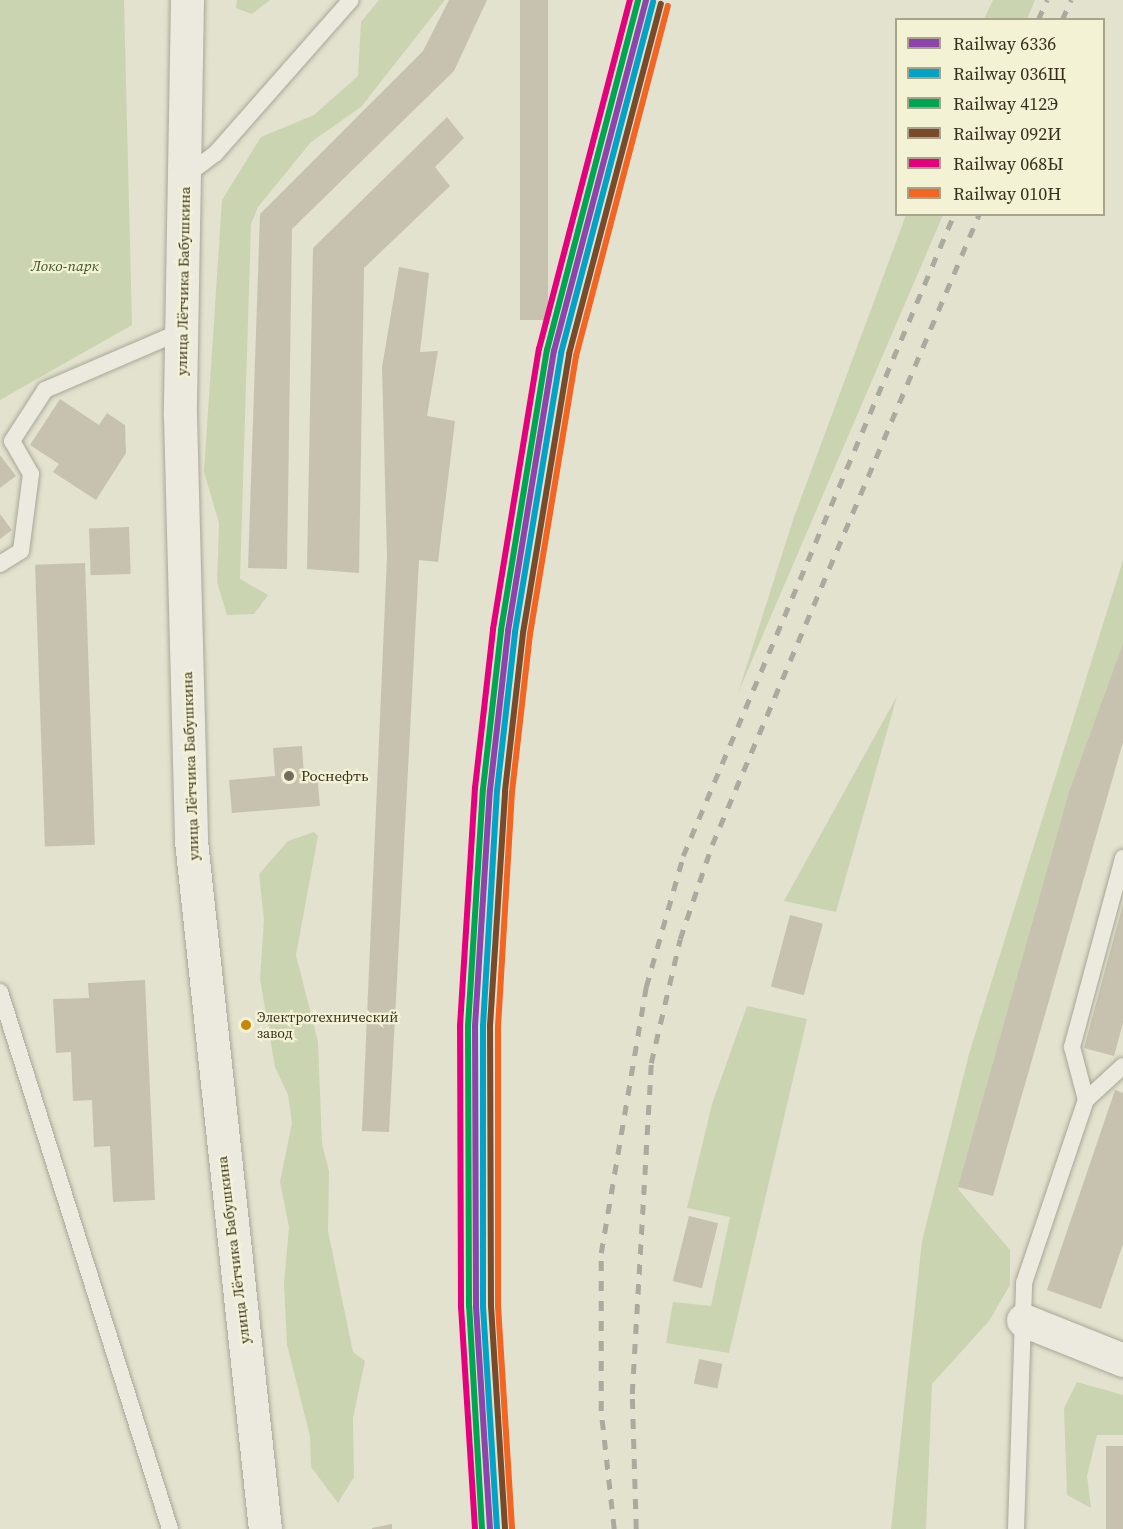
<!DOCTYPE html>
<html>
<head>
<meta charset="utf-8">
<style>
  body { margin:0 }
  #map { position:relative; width:1123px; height:1529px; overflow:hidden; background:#e3e2ce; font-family:"Source Serif 4",serif }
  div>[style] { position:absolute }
  .green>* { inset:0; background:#cbd4b1 }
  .building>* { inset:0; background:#c6c2af; transform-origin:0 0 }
  .roads { filter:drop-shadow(0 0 2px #a8a697) drop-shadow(0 0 2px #a8a697) }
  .lane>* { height:16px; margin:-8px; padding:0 8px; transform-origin:8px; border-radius:8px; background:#eceadf }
  .street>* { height:33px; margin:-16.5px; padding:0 16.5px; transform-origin:16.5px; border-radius:16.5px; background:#eceadf }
  .secondary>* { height:33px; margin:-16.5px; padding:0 16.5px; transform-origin:16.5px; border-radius:16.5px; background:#eceadf }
  .rail>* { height:4.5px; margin-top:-2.25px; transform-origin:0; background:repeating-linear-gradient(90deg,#abaa9f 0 10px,transparent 0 20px) }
  .rail-1>* { height:6px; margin:-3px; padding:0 3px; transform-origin:3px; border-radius:3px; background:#8e44ad }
  .rail-2>* { height:6px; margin:-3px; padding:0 3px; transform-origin:3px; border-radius:3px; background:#03a3c5 }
  .rail-3>* { height:6px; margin:-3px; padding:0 3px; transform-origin:3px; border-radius:3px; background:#00a651 }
  .rail-4>* { height:6px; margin:-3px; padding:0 3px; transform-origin:3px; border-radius:3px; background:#7a4b2a }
  .rail-5>* { height:6px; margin:-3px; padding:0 3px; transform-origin:3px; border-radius:3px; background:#e5007d }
  .rail-6>* { height:6px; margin:-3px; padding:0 3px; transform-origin:3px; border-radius:3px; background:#f26522 }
  .dots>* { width:16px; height:16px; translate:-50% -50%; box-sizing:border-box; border:3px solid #f3f2d5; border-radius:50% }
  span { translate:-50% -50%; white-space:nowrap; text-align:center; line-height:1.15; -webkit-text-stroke:4.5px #f3f2d5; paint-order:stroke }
  .bus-label { font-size:14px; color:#37301f }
  .left { translate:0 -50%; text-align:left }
  .park-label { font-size:15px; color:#3c5227; font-style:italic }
  .street-label { font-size:15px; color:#37301f }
  .poi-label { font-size:15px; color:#37301f }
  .legend { position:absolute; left:895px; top:18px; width:210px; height:198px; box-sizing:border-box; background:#f3f2d5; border:2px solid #a8a48c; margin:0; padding:8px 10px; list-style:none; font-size:18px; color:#37301f }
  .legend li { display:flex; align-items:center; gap:12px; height:30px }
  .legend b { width:30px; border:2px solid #a8a48c }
</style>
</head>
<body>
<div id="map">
  <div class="green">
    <i style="clip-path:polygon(0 0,124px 0,132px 325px,0 400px)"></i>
    <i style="clip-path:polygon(237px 0,270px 0,252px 14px,236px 8px)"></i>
    <i style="clip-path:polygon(379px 0,445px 0,361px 107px,311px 142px,258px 207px,251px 224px,240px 579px,268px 595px,254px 614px,227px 615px,217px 582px,219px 523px,204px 472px,222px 200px,261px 137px,314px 115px,358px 76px,361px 22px)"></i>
    <i style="clip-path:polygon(993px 0,1035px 0,1027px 19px,984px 19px)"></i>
    <i style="clip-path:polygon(906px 215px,943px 215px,738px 693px,794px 517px)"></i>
    <i style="clip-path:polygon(1123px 560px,1123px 681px,1097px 717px,958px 1189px,1010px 1250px,1010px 1285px,989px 1321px,932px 1384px,926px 1529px,891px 1529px,922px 1241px,969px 1054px)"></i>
    <i style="clip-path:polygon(897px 696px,836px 912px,784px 901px)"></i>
    <i style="clip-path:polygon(314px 832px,318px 836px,296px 955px,318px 1042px,322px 1144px,329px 1171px,328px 1231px,353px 1352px,365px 1361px,353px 1418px,354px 1477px,338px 1503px,311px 1467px,310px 1436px,287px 1345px,284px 1284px,289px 1227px,280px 1182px,292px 1123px,288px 1095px,275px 1067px,260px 979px,264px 920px,259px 874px,288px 841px)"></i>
    <i style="clip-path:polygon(747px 1006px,807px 1019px,729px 1353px,666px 1343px,673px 1302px,711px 1306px,730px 1217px,687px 1208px,712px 1104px)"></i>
    <i style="clip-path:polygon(1077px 1382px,1123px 1395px,1123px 1435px,1097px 1435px,1087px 1476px,1091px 1508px,1067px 1495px,1064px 1408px)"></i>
  </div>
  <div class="building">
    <i style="clip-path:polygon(449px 0,487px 0,454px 71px,292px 229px,287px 569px,248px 568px,260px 214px,423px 51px)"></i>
    <i style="left:520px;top:0;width:28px;height:320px"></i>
    <i style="clip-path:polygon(447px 117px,464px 138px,435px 167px,450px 186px,364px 268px,359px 573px,307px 569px,313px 248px)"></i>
    <i style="clip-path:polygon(399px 267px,429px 273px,420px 352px,438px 351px,427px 416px,455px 421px,438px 562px,419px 560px,389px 1132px,362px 1131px,387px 557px,382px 367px)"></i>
    <i style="clip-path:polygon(60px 399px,99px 425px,107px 413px,125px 425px,126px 453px,96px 500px,53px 472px,59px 464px,30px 445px)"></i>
    <i style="clip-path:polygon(0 455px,16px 476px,0 488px)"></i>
    <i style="clip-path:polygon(0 514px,12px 530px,0 539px)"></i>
    <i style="left:129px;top:527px;width:47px;height:40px;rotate:88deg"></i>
    <i style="left:85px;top:563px;width:282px;height:50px;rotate:88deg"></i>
    <i style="clip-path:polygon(1123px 644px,1123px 742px,993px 1196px,958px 1187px,1069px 792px)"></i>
    <i style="clip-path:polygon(302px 746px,304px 775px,317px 774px,320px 806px,232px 813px,229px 780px,275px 776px,273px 748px)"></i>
    <i style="clip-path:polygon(1123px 904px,1123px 1023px,1114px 1056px,1084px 1048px)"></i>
    <i style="left:790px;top:915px;width:34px;height:74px;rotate:15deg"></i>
    <i style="clip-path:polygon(145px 980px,155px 1200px,113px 1202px,110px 1146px,94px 1147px,92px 1100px,73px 1101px,71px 1052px,56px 1053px,53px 999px,89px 998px,88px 983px)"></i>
    <i style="clip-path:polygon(1115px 1090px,1123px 1093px,1123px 1244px,1101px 1309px,1047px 1290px)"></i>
    <i style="left:689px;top:1216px;width:30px;height:67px;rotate:14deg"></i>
    <i style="left:699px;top:1359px;width:24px;height:25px;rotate:12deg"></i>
    <i style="left:1106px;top:1446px;width:17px;height:83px"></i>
    <i style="clip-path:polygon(392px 1524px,392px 1529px,372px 1529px,372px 1528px)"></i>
  </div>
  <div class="roads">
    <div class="lane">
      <i style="left:184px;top:177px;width:39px;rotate:-37deg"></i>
      <i style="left:215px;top:154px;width:205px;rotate:-48.6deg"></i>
      <i style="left:0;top:564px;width:25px;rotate:-32deg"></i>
      <i style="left:21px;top:551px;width:78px;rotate:-82.6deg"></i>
      <i style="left:31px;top:474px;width:38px;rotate:-120deg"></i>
      <i style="left:12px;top:441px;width:61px;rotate:-57.1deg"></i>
      <i style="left:45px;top:390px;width:149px;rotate:-23.3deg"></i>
      <i style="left:0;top:992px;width:563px;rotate:72.43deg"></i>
      <i style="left:1086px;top:1100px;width:50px;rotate:-42.6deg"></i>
      <i style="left:1016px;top:1529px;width:246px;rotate:-88.1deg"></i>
      <i style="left:1024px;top:1283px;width:193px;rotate:-71.3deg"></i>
      <i style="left:1086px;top:1100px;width:55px;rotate:-104.8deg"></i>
      <i style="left:1072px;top:1047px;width:196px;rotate:-74.9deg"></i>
    </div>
    <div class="street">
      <i style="left:1023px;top:1320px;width:108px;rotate:21.8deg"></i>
    </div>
    <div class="secondary">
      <i style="left:187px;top:0;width:416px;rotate:91deg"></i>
      <i style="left:180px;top:416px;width:425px;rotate:88.5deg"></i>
      <i style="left:191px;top:841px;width:692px;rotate:83.86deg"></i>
    </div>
  </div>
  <div class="rail">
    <i style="left:1038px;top:20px;width:22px;rotate:-66deg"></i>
    <i style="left:1062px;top:20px;width:22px;rotate:-66deg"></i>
    <i style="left:614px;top:1529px;width:119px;rotate:-96.3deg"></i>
    <i style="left:601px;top:1411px;width:158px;rotate:-90deg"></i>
    <i style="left:601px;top:1253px;width:270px;rotate:-80.4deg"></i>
    <i style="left:646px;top:987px;width:136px;rotate:-74.2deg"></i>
    <i style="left:683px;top:856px;width:697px;rotate:-67.11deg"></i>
    <i style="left:636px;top:1529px;width:135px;rotate:-91.7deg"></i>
    <i style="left:632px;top:1394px;width:332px;rotate:-86.7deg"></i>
    <i style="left:651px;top:1063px;width:127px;rotate:-76.8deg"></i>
    <i style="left:680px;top:939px;width:99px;rotate:-71.2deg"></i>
    <i style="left:712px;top:845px;width:685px;rotate:-67.06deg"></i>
  </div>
  <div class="rail-1">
    <i style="left:490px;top:1529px;width:223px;rotate:-93.6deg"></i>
    <i style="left:476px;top:1306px;width:280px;rotate:-90.2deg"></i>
    <i style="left:475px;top:1026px;width:236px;rotate:-86.4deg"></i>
    <i style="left:490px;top:790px;width:160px;rotate:-83.5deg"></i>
    <i style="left:508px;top:631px;width:284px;rotate:-80.7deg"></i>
    <i style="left:554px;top:351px;width:363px;rotate:-75.3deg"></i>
  </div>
  <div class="rail-2">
    <i style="left:497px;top:1529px;width:223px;rotate:-93.6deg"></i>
    <i style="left:483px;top:1306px;width:280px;rotate:-90deg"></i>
    <i style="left:483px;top:1026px;width:235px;rotate:-86.6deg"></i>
    <i style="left:497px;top:791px;width:160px;rotate:-83.5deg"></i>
    <i style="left:515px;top:632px;width:283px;rotate:-80.6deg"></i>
    <i style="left:561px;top:353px;width:363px;rotate:-75.3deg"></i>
  </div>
  <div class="rail-3">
    <i style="left:482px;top:1529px;width:223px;rotate:-93.3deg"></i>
    <i style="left:469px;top:1306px;width:280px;rotate:-90.2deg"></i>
    <i style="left:468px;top:1026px;width:237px;rotate:-86.4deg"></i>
    <i style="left:483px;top:789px;width:160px;rotate:-83.5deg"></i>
    <i style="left:501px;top:630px;width:284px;rotate:-80.7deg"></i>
    <i style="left:547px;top:350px;width:362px;rotate:-75.4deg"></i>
  </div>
  <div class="rail-4">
    <i style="left:505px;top:1528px;width:222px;rotate:-93.6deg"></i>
    <i style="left:491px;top:1306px;width:280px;rotate:-90.2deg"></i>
    <i style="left:490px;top:1026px;width:235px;rotate:-86.3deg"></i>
    <i style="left:505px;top:791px;width:159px;rotate:-83.5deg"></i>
    <i style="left:523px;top:633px;width:283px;rotate:-80.6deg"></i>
    <i style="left:569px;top:354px;width:362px;rotate:-75.3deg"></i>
  </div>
  <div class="rail-5">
    <i style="left:475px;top:1529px;width:223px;rotate:-93.6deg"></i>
    <i style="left:461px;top:1306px;width:280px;rotate:-90.2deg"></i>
    <i style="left:460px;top:1026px;width:238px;rotate:-86.4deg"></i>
    <i style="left:475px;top:788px;width:160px;rotate:-83.5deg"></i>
    <i style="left:493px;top:629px;width:284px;rotate:-80.7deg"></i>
    <i style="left:539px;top:349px;width:361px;rotate:-75.4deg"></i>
  </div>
  <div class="rail-6">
    <i style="left:512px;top:1528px;width:223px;rotate:-93.6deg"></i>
    <i style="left:498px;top:1305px;width:278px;rotate:-90deg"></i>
    <i style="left:498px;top:1027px;width:235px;rotate:-86.6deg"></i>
    <i style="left:512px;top:792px;width:159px;rotate:-83.5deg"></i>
    <i style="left:530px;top:634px;width:282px;rotate:-80.6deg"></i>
    <i style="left:576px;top:356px;width:362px;rotate:-75.3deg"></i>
  </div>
  <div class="dots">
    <i style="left:289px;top:776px;background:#736e5c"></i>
    <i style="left:246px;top:1025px;background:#c78808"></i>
  </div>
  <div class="bus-label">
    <span class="left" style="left:257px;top:1025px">Электротехнический<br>завод</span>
  </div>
  <div class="park-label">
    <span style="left:65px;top:266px">Локо-парк</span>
  </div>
  <div class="street-label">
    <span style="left:183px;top:281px;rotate:-89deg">улица Лётчика Бабушкина</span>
    <span style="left:190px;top:766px;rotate:-92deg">улица Лётчика Бабушкина</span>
    <span style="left:233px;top:1250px;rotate:-97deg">улица Лётчика Бабушкина</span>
  </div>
  <div class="poi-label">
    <span class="left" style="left:301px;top:776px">Роснефть</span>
  </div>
  <ul class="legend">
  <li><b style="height:8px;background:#8e44ad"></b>Railway 6336</li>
  <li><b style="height:8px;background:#03a3c5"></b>Railway 036Щ</li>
  <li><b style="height:8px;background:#00a651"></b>Railway 412Э</li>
  <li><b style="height:8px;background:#7a4b2a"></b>Railway 092И</li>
  <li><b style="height:8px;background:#e5007d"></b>Railway 068Ы</li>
  <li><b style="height:8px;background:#f26522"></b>Railway 010Н</li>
  </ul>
</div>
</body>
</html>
